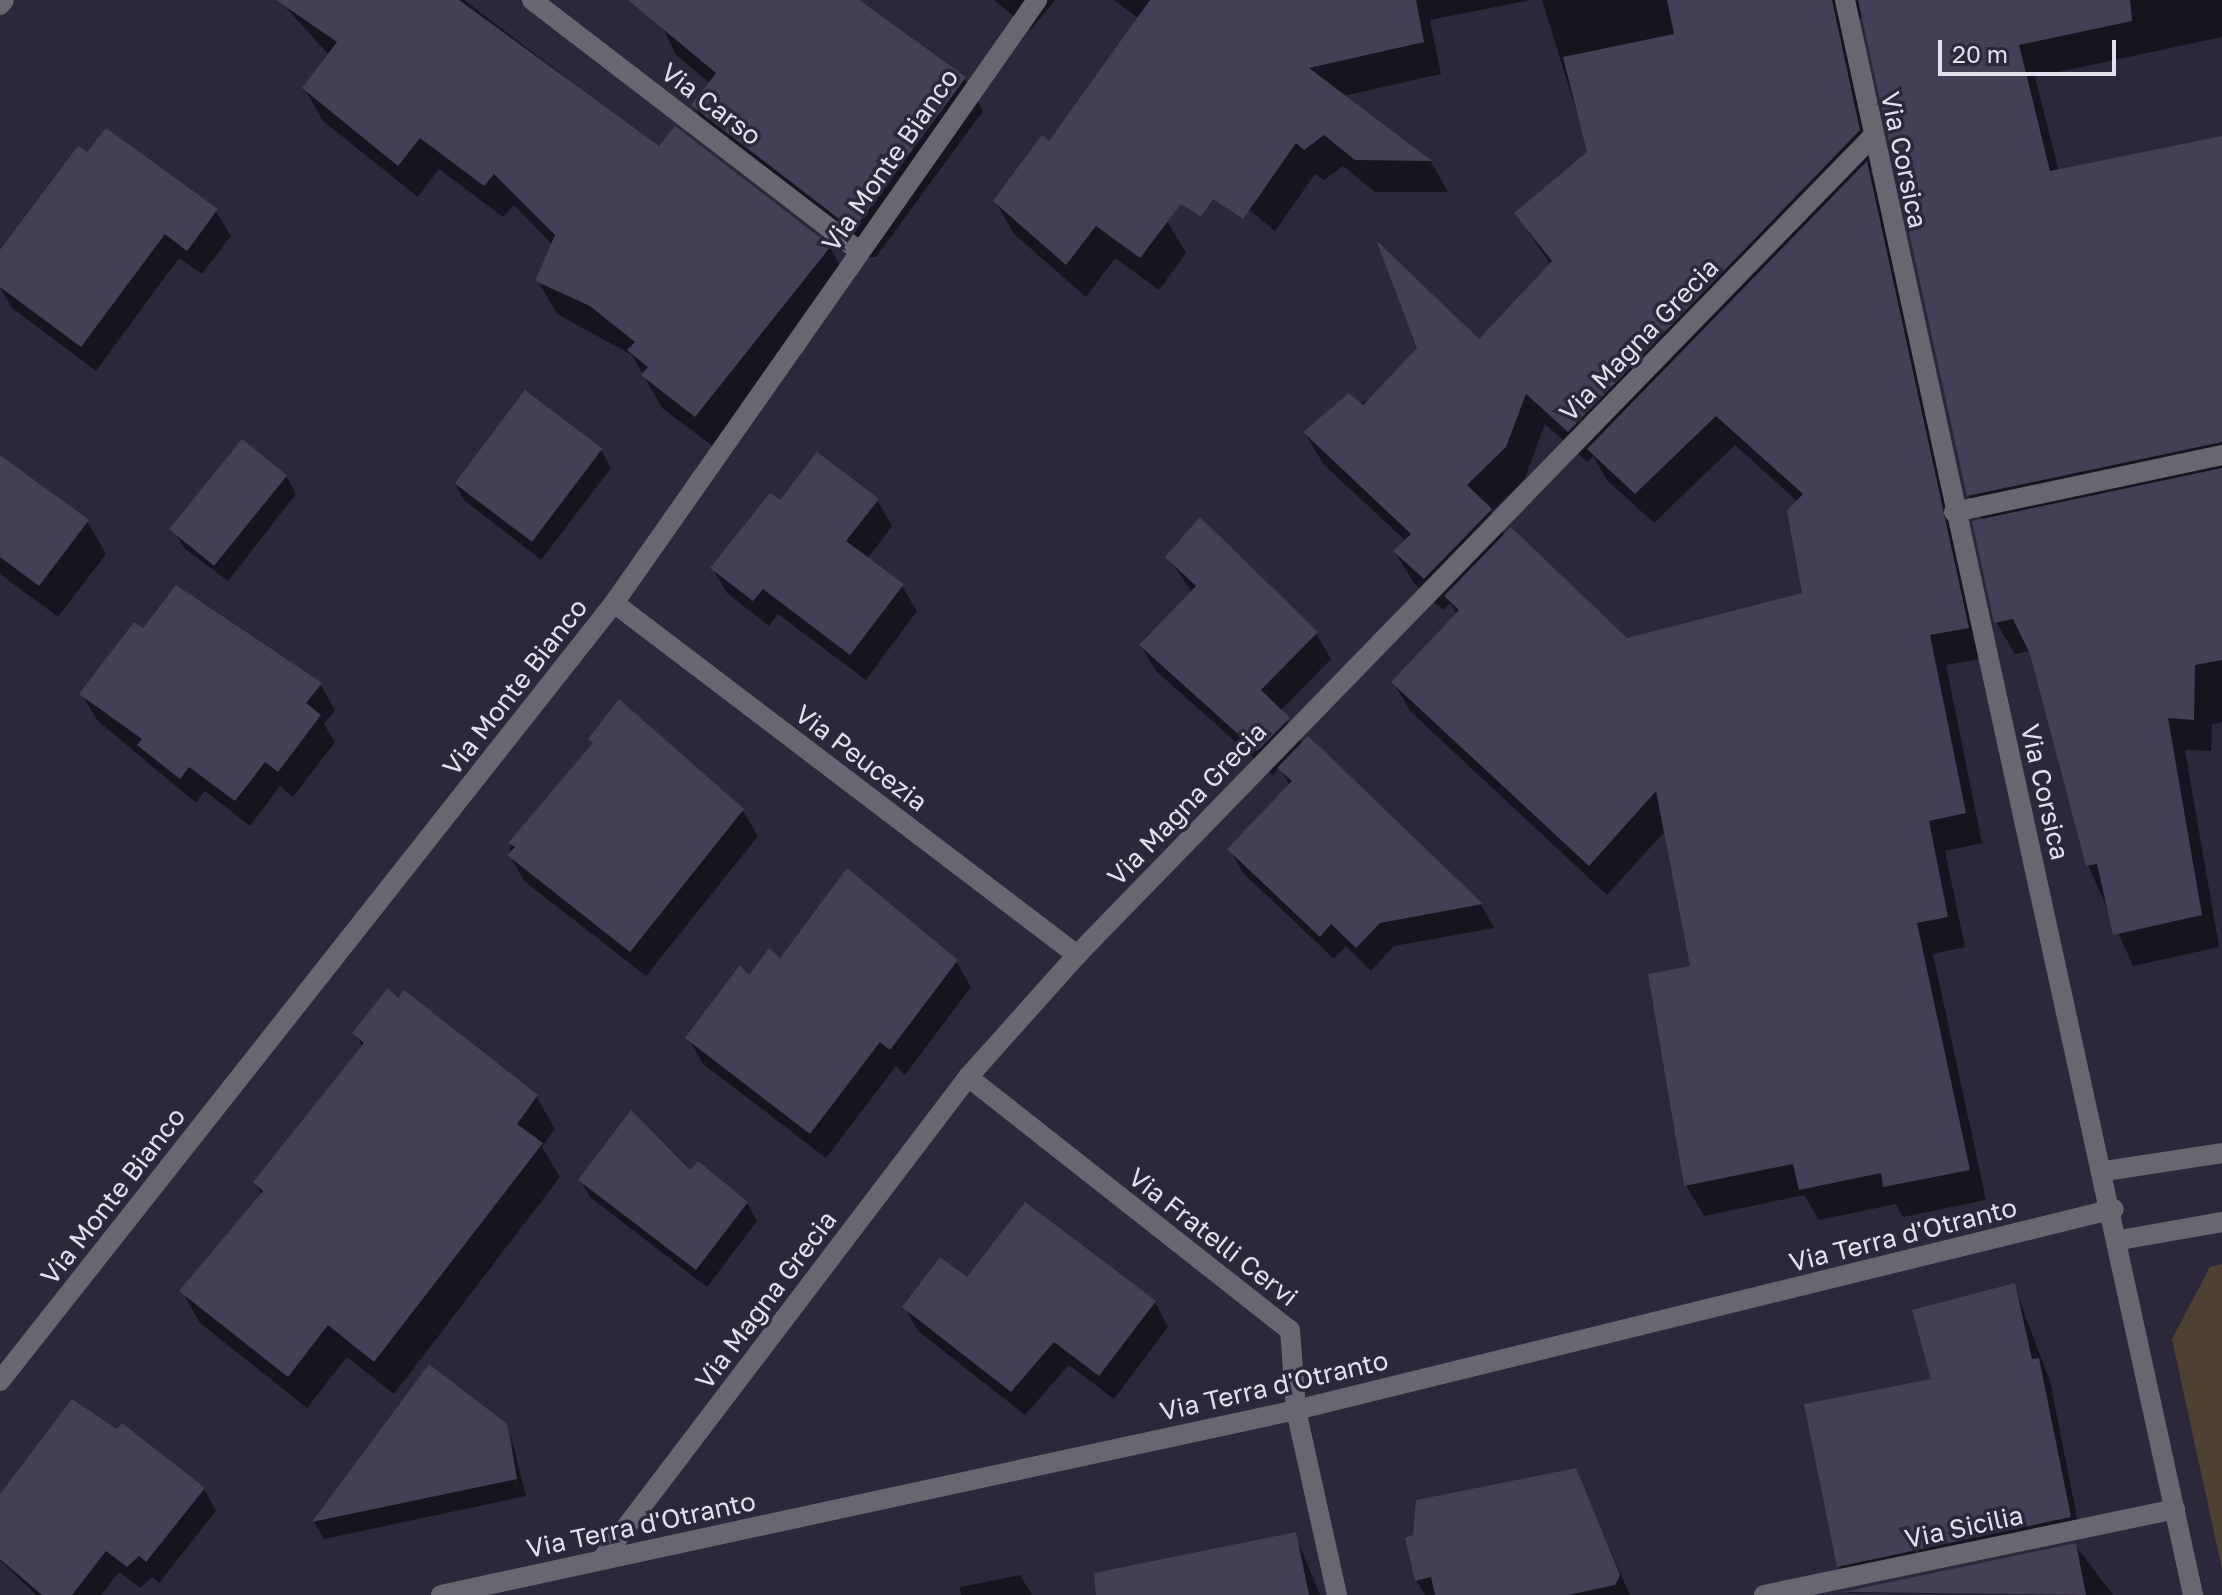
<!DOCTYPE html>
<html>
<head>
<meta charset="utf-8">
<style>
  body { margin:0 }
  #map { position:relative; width:2222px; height:1595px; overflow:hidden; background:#2c273a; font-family:"Golos Text",sans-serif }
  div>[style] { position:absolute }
  .green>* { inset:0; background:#4f4132 }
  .shadow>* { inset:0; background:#0007 }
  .building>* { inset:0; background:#453e57; transform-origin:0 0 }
  .minor>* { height:20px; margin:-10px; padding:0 10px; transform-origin:10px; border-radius:10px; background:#696672 }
  .tertiary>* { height:20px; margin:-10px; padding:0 10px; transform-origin:10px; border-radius:10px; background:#696672 }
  span { translate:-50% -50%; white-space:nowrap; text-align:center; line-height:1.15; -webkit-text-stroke:7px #2c273a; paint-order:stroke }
  .street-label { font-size:26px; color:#e3e0ed }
  .scale { position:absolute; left:1938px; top:40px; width:178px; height:36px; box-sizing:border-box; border:4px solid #e3e0ed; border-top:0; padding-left:10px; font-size:24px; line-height:28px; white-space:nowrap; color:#e3e0ed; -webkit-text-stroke:6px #2c273a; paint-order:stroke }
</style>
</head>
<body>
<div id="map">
  <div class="green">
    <i style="clip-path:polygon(2222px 1264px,2222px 1569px,2172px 1339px,2210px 1267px)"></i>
  </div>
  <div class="shadow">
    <i style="clip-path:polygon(279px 0,464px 0,660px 149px,830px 247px,848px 280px,715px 448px,662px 408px,632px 355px,557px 314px,538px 281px,553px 245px,514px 205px,503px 217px,439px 169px,418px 197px,323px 121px,304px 88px,329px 55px)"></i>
    <i style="clip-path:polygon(649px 0,855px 0,964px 78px,983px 111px,876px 257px,868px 257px,712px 138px,693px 105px,710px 83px,676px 55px)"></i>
    <i style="clip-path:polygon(994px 0,1055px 0,1031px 30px)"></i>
    <i style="clip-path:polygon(1114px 0,1531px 0,1430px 20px,1441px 74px,1343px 96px,1431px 162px,1448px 192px,1375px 192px,1343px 166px,1324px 180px,1315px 174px,1275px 231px,1121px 104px,1139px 19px)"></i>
    <i style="clip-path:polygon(evenodd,1542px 0,2222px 0,2222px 37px,2035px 77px,2059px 172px,2222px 138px,2222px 722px,2212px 724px,2211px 751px,2185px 750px,2219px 947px,2133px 966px,2088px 865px,2031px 651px,2015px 654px,1996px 622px,1983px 521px,1968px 495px,1862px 16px,1849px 35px,1877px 163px,1870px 171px,1883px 194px,1985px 658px,1946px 665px,1982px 843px,1945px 851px,1965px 947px,1933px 954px,1986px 1200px,1903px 1217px,1896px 1204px,1819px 1220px,1804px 1195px,1704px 1216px,1686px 1185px,1692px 968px,1666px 830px,1607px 895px,1411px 712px,1393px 682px,1457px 615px,1450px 603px,1443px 610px,1414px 583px,1395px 552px,1406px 541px,1324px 465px,1305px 433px,1479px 341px,1551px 265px,1516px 214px,1589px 152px,1542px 0,1545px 424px,1587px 462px,1593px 456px,1607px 480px,1654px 523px,1735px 445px,1798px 502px,1804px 594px,1626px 640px,1505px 536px,1491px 512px,1524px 480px,1545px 424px)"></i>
    <i style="clip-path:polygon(87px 155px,216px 211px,231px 236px,202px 274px,179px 258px,96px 371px,12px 308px,0 288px)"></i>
    <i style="clip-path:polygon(995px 201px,1167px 221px,1186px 253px,1159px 290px,1115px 258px,1086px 297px,1014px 234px)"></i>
    <i style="clip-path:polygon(601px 450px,611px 468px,541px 560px,464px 500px,454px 482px)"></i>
    <i style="clip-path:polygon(0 458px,87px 521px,106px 554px,58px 617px,0 574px)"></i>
    <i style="clip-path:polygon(286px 476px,296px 494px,228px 581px,184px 548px,174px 531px)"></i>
    <i style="clip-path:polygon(877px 500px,892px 526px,867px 559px,902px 586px,917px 611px,866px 680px,778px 614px,769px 626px,727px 593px,712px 568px,781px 503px)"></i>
    <i style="clip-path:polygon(1168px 557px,1316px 633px,1331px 659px,1280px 711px,1303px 744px,1308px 738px,1481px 905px,1494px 928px,1394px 946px,1371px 971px,1346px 946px,1334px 959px,1244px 874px,1230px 850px,1290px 786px,1279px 768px,1273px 775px,1156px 671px,1141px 646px,1192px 592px)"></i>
    <i style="clip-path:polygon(144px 631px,320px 684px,335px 710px,324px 724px,335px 742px,293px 797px,280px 786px,250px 826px,205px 791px,196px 803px,97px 720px,82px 694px)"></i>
    <i style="clip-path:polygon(590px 739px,743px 811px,758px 836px,646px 976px,524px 881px,510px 855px,511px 844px,594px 745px)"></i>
    <i style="clip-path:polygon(781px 961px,956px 961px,971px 987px,905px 1075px,896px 1066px,826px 1158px,703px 1064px,688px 1038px)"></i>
    <i style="clip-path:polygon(355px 1034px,536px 1096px,555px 1129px,542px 1147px,560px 1177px,394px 1394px,347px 1357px,307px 1408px,200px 1323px,182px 1291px,262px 1195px,255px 1183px,363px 1047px)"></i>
    <i style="clip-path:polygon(690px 1173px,747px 1203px,757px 1221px,707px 1287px,591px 1198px,580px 1180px)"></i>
    <i style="clip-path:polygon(967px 1280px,1155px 1302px,1168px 1327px,1114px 1399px,1069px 1365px,1025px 1415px,918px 1331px,904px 1307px)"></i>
    <i style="clip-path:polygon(2014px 1286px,2050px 1381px,2081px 1538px,1850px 1586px,1838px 1566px,1934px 1381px)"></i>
    <i style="clip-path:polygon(429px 1366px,505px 1426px,517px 1489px,511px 1436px,526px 1496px,324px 1539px,314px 1522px)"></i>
    <i style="clip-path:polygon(1575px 1470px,1630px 1595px,1425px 1595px,1416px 1580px)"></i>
    <i style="clip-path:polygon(204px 1489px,216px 1511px,159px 1583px,152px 1577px,140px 1588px,119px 1572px,101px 1595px,36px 1595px,0 1560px,0 1495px)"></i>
    <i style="clip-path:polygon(1295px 1534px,1320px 1595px,1142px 1595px)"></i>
    <i style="clip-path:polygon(2075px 1545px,2113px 1595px,1845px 1593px)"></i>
    <i style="clip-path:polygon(1020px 1575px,1032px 1595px,961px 1595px,960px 1587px)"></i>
  </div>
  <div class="building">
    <i style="clip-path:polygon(276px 0,459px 0,659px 146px,675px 126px,831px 246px,695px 417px,641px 375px,648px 367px,627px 350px,635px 342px,590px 306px,535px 281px,555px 235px,494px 174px,484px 186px,420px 138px,398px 166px,302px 88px,337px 42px)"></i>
    <i style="clip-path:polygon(628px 0,859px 0,966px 77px,857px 225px,847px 225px,691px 105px,716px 73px)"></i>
    <i style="clip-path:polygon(1150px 0,1416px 0,1424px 42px,1309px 68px,1432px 161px,1355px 160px,1324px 135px,1304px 150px,1296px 143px,1243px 219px,1213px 199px,1201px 217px,1181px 204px,1140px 258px,1096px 226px,1066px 265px,993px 201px,1042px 135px,1049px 141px)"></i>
    <i style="clip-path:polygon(1667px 0,1832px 0,1860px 130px,1568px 432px,1526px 394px,1506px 447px,1467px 485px,1492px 509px,1424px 579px,1393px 551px,1411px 534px,1303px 432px,1349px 393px,1363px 405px,1417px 348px,1376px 240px,1479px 339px,1552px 261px,1514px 213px,1587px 152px,1563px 57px,1674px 34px)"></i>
    <i style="clip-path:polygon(1858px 0,2130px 0,2132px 21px,2019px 45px,2050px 171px,2222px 136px,2222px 442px,1967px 496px)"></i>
    <i style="clip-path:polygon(106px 128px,218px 209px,187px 251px,165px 234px,81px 347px,0 287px,0 250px,78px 146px,87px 152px)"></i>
    <i style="clip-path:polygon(1867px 161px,1969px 628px,1930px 635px,1966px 813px,1929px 821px,1948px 917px,1917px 923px,1970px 1170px,1883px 1187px,1881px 1173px,1799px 1190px,1793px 1164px,1684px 1186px,1648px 974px,1690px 966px,1656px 791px,1589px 866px,1391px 682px,1459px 610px,1444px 596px,1511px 527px,1627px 638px,1802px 593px,1787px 511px,1803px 494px,1716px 416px,1635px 494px,1587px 449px)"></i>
    <i style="left:525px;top:390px;width:97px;height:117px;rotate:37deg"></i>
    <i style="left:242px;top:439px;width:58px;height:116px;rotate:39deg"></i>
    <i style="clip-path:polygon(817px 452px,879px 499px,846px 541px,904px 584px,850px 655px,763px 589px,753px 601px,710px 568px,770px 493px,780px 500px)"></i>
    <i style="clip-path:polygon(0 455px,89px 520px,39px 586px,0 557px)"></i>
    <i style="clip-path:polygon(2222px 468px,2222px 660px,2195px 665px,2194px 720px,2168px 718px,2202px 915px,2113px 935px,2097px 864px,2086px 866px,2030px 654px,2013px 619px,1994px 623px,1972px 521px)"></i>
    <i style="clip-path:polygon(1200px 517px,1318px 632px,1261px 690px,1290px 718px,1257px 751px,1139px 645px,1196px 586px,1165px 557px)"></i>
    <i style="clip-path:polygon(176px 585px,322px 683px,306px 703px,321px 715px,278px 772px,265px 762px,235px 801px,189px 767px,180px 779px,137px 745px,142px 739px,79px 694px,134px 622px,143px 628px)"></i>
    <i style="clip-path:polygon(619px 699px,744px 809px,630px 952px,507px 855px,515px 847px,508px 843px,593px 743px,588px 739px)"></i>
    <i style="clip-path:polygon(1308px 736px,1322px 749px,1483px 904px,1380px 923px,1356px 948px,1331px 924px,1320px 937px,1227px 849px,1292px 781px,1277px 768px)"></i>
    <i style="clip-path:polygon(847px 868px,958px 960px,890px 1050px,880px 1042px,810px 1134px,685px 1038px,740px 965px,749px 975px,769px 948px,780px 958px)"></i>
    <i style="clip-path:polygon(388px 988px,398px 998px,404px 990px,538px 1095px,517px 1124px,543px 1143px,374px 1362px,328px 1325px,288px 1377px,179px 1291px,263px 1191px,253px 1182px,364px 1043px,352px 1033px)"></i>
    <i style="clip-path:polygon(631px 1110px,690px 1170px,698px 1161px,748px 1202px,696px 1270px,578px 1180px)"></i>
    <i style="clip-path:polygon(1025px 1202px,1156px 1301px,1099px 1376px,1054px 1342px,1011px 1392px,902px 1307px,940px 1257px,967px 1277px)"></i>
    <i style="clip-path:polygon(2015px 1283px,2032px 1359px,2039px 1358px,2071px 1517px,1837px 1567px,1804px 1404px,1931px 1379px,1912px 1310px)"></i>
    <i style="clip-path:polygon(429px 1364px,507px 1424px,517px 1479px,312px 1522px)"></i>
    <i style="clip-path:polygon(72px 1399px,117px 1429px,122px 1423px,205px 1488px,146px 1562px,139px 1556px,127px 1567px,106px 1551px,72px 1595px,42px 1595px,0 1559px,0 1494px)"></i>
    <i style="clip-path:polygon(1576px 1468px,1620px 1575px,1615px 1585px,1568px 1595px,1435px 1595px,1431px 1577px,1415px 1581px,1405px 1538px,1413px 1535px,1416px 1500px)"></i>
    <i style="clip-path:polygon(1296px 1532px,1309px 1595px,1096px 1595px,1094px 1573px)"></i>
    <i style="clip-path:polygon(2076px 1543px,2086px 1595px,1843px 1592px)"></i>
  </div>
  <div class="minor">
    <i style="left:532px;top:0;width:411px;rotate:37.5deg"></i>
    <i style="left:0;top:5px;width:6px;rotate:-51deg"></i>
    <i style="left:1954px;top:512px;width:274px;rotate:-12deg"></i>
    <i style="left:614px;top:603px;width:582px;rotate:37.24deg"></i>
    <i style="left:968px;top:1077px;width:410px;rotate:38.2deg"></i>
    <i style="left:1290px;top:1330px;width:80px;rotate:85.7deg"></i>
    <i style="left:1296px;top:1410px;width:189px;rotate:77.5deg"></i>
    <i style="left:0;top:1381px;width:991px;rotate:-51.72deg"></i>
    <i style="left:614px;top:603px;width:737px;rotate:-54.95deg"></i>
    <i style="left:601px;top:1560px;width:607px;rotate:-52.77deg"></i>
    <i style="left:968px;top:1077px;width:164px;rotate:-48.2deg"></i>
    <i style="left:1077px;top:955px;width:1139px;rotate:-45.82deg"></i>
    <i style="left:1764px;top:1595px;width:420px;rotate:-11.8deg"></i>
  </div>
  <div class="tertiary">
    <i style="left:1845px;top:0;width:1633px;rotate:77.69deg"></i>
    <i style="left:2105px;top:1171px;width:118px;rotate:-8.7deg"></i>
    <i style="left:2120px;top:1240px;width:104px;rotate:-10deg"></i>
    <i style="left:441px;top:1595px;width:875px;rotate:-12.21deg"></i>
    <i style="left:1296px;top:1410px;width:842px;rotate:-13.81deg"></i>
  </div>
  <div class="street-label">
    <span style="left:711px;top:104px;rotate:37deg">Via Carso</span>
    <span style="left:890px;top:160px;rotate:-55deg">Via Monte Bianco</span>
    <span style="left:1904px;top:160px;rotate:78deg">Via Corsica</span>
    <span style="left:1639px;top:340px;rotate:-46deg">Via Magna Grecia</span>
    <span style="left:515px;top:687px;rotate:-52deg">Via Monte Bianco</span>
    <span style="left:861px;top:758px;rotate:37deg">Via Peucezia</span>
    <span style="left:2045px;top:792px;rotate:77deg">Via Corsica</span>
    <span style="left:1187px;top:804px;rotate:-46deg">Via Magna Grecia</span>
    <span style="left:113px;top:1196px;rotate:-52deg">Via Monte Bianco</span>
    <span style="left:1903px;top:1235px;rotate:-14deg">Via Terra d'Otranto</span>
    <span style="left:1213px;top:1237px;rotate:38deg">Via Fratelli Cervi</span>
    <span style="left:766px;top:1300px;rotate:-53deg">Via Magna Grecia</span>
    <span style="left:1274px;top:1386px;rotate:-13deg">Via Terra d'Otranto</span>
    <span style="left:641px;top:1525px;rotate:-12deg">Via Terra d'Otranto</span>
    <span style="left:1964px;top:1527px;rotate:-12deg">Via Sicilia</span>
  </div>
  <div class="scale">20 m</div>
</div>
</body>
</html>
